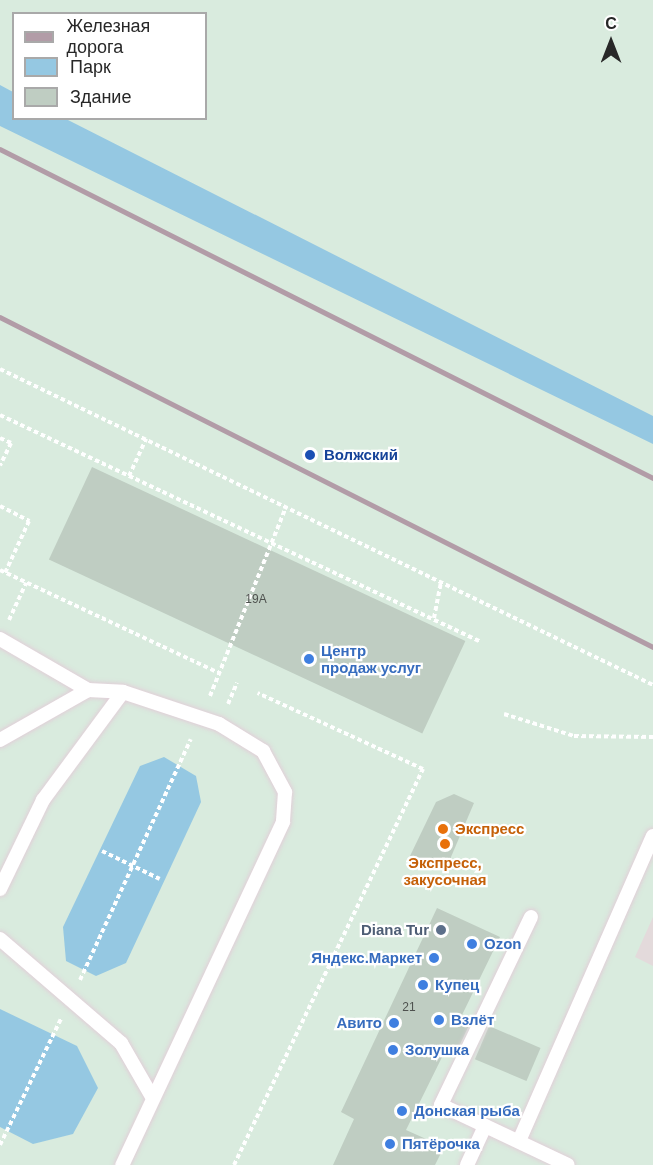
<!DOCTYPE html>
<html>
<head>
<meta charset="utf-8">
<style>
  body { margin:0 }
  #map { position:relative; width:653px; height:1165px; overflow:hidden; background:#d9ebde; font-family:Helvetica,sans-serif }
  div>[style] { position:absolute }
  .industrial>* { inset:0; background:#e3dadb }
  .green>* { inset:0; background:#95c8e2 }
  .building>* { inset:0; background:#bfcdc2; transform-origin:0 0 }
  .path>* { height:4px; margin-top:-2px; transform-origin:0; background:repeating-linear-gradient(90deg,#fff 0 4.5px,transparent 0 7.5px) }
  .roads { filter:drop-shadow(0 0 2px #e1cfd8) drop-shadow(0 0 2px #e1cfd8) }
  .lane>* { height:14px; margin:-7px; padding:0 7px; transform-origin:7px; border-radius:7px; background:#fff }
  .rail>* { height:4.5px; margin:-2.25px; padding:0 2.25px; transform-origin:2.25px; border-radius:2.25px; background:#b29ca7 }
  .dots>* { width:16px; height:16px; translate:-50% -50%; box-sizing:border-box; border:3px solid #fff; border-radius:50% }
  span { translate:-50% -50%; white-space:nowrap; text-align:center; line-height:1.15; -webkit-text-stroke:4.5px #fff; paint-order:stroke }
  .number-label { font-size:12px; color:#4e514e }
  .number-label span { -webkit-text-stroke-width:0 }
  .transit-label { font-size:15px; color:#164399; font-weight:700 }
  .left { translate:0 -50%; text-align:left }
  .shop-label { font-size:15px; color:#366cbe; font-weight:700 }
  .right { translate:-100% -50%; text-align:right }
  .food-label { font-size:15px; color:#c56008; font-weight:700 }
  .service-label { font-size:15px; color:#4e5e75; font-weight:700 }
  .legend { position:absolute; left:12px; top:12px; width:195px; height:108px; box-sizing:border-box; background:#fff; border:2px solid #a9a9a9; margin:0; padding:8px 10px; list-style:none; font-size:18px; color:#282828 }
  .legend li { display:flex; align-items:center; gap:12px; height:30px }
  .legend b { width:30px; border:2px solid #a9a9a9 }
  .north { position:absolute; left:581px; top:12px; width:60px; height:60px; -webkit-text-stroke:4px #fff; paint-order:stroke; rotate:0deg; font-size:16px; font-weight:700; line-height:24px; text-align:center; color:#282828 }
  .north::after { content:''; display:block; margin:auto; width:21px; height:27px; background:#282828; clip-path:polygon(50% 0,100% 100%,50% 72%,0 100%) }
</style>
</head>
<body>
<div id="map">
  <div class="industrial">
    <i style="clip-path:polygon(653px 917px,653px 966px,635px 957px)"></i>
  </div>
  <div class="green">
    <i style="clip-path:polygon(0 85px,13px 92px,14px 118px,66px 119px,653px 416px,653px 444px,0 126px)"></i>
    <i style="clip-path:polygon(164px 757px,196px 776px,201px 802px,126px 963px,96px 976px,66px 961px,63px 927px,140px 766px)"></i>
    <i style="clip-path:polygon(0 1009px,77px 1046px,98px 1088px,73px 1134px,33px 1144px,0 1127px)"></i>
  </div>
  <div class="building">
    <i style="left:92px;top:467px;width:412px;height:102px;rotate:25deg"></i>
    <i style="clip-path:polygon(454px 794px,474px 803px,445px 871px,410px 856px,436px 802px)"></i>
    <i style="clip-path:polygon(437px 908px,500px 937px,462px 1015px,472px 1019px,457px 1051px,447px 1047px,406px 1130px,444px 1147px,435px 1165px,333px 1165px,354px 1119px,341px 1112px)"></i>
    <i style="left:489px;top:1026px;width:56px;height:36px;rotate:23deg"></i>
  </div>
  <div class="path">
    <i style="left:0;top:369px;width:725px;rotate:25.82deg"></i>
    <i style="left:0;top:415px;width:530px;rotate:25.26deg"></i>
    <i style="left:0;top:438px;width:12px;rotate:24deg"></i>
    <i style="left:11px;top:443px;width:25px;rotate:116deg"></i>
    <i style="left:129px;top:476px;width:41px;rotate:-65.3deg"></i>
    <i style="left:0;top:506px;width:33px;rotate:27deg"></i>
    <i style="left:29px;top:521px;width:57px;rotate:114.8deg"></i>
    <i style="left:0;top:570px;width:242px;rotate:25.2deg"></i>
    <i style="left:434px;top:618px;width:37px;rotate:-79deg"></i>
    <i style="left:9px;top:620px;width:41px;rotate:-65.3deg"></i>
    <i style="left:210px;top:696px;width:204px;rotate:-68.1deg"></i>
    <i style="left:228px;top:704px;width:23px;rotate:-67deg"></i>
    <i style="left:504px;top:714px;width:73px;rotate:17.4deg"></i>
    <i style="left:574px;top:736px;width:79px;rotate:0.7deg"></i>
    <i style="left:102px;top:851px;width:64px;rotate:25.8deg"></i>
    <i style="left:80px;top:980px;width:265px;rotate:-65.3deg"></i>
    <i style="left:0;top:1145px;width:140px;rotate:-64.2deg"></i>
    <i style="left:234px;top:1165px;width:439px;rotate:-64.5deg"></i>
    <i style="left:423px;top:769px;width:182px;rotate:-155.3deg"></i>
  </div>
  <div class="roads">
    <div class="lane">
      <i style="left:0;top:639px;width:102px;rotate:30.1deg"></i>
      <i style="left:0;top:740px;width:101px;rotate:-29.6deg"></i>
      <i style="left:88px;top:690px;width:35px;rotate:3deg"></i>
      <i style="left:123px;top:692px;width:101px;rotate:18.4deg"></i>
      <i style="left:219px;top:724px;width:52px;rotate:31.5deg"></i>
      <i style="left:263px;top:751px;width:47px;rotate:61.8deg"></i>
      <i style="left:285px;top:792px;width:30px;rotate:94deg"></i>
      <i style="left:283px;top:822px;width:379px;rotate:115.1deg"></i>
      <i style="left:0;top:889px;width:99px;rotate:-64.2deg"></i>
      <i style="left:43px;top:800px;width:134px;rotate:-53.5deg"></i>
      <i style="left:531px;top:917px;width:208px;rotate:115.6deg"></i>
      <i style="left:441px;top:1105px;width:140px;rotate:25.3deg"></i>
      <i style="left:0;top:939px;width:160px;rotate:40.7deg"></i>
      <i style="left:121px;top:1043px;width:60px;rotate:60deg"></i>
      <i style="left:519px;top:1141px;width:333px;rotate:-66.3deg"></i>
      <i style="left:467px;top:1165px;width:43px;rotate:-65.2deg"></i>
    </div>
  </div>
  <div class="rail">
    <i style="left:0;top:149px;width:731px;rotate:26.74deg"></i>
    <i style="left:0;top:317px;width:732px;rotate:26.81deg"></i>
  </div>
  <div class="dots">
    <i style="left:310px;top:455px;background:#1a4fb4"></i>
    <i style="left:309px;top:659px;background:#3f7fe0"></i>
    <i style="left:443px;top:829px;background:#e8710a"></i>
    <i style="left:445px;top:844px;background:#e8710a"></i>
    <i style="left:441px;top:930px;background:#5c6f8a"></i>
    <i style="left:472px;top:944px;background:#3f7fe0"></i>
    <i style="left:434px;top:958px;background:#3f7fe0"></i>
    <i style="left:423px;top:985px;background:#3f7fe0"></i>
    <i style="left:439px;top:1020px;background:#3f7fe0"></i>
    <i style="left:394px;top:1023px;background:#3f7fe0"></i>
    <i style="left:393px;top:1050px;background:#3f7fe0"></i>
    <i style="left:402px;top:1111px;background:#3f7fe0"></i>
    <i style="left:390px;top:1144px;background:#3f7fe0"></i>
  </div>
  <div class="number-label">
    <span style="left:256px;top:600px">19А</span>
    <span style="left:409px;top:1008px">21</span>
  </div>
  <div class="transit-label">
    <span class="left" style="left:324px;top:455px">Волжский</span>
  </div>
  <div class="shop-label">
    <span class="left" style="left:321px;top:659px">Центр<br>продаж услуг</span>
    <span class="left" style="left:484px;top:944px">Ozon</span>
    <span class="right" style="left:422px;top:958px">Яндекс.Маркет</span>
    <span class="left" style="left:435px;top:985px">Купец</span>
    <span class="left" style="left:451px;top:1020px">Взлёт</span>
    <span class="right" style="left:382px;top:1023px">Авито</span>
    <span class="left" style="left:405px;top:1050px">Золушка</span>
    <span class="left" style="left:414px;top:1111px">Донская рыба</span>
    <span class="left" style="left:402px;top:1144px">Пятёрочка</span>
  </div>
  <div class="food-label">
    <span class="left" style="left:455px;top:829px">Экспресс</span>
    <span style="left:445px;top:871px">Экспресс,<br>закусочная</span>
  </div>
  <div class="service-label">
    <span class="right" style="left:429px;top:930px">Diana Tur</span>
  </div>
  <ul class="legend">
  <li><b style="height:8px;background:#b29ca7"></b>Железная дорога</li>
  <li><b style="height:16px;background:#95c8e2"></b>Парк</li>
  <li><b style="height:16px;background:#bfcdc2"></b>Здание</li>
  </ul>
  <div class="north">С</div>
</div>
</body>
</html>
